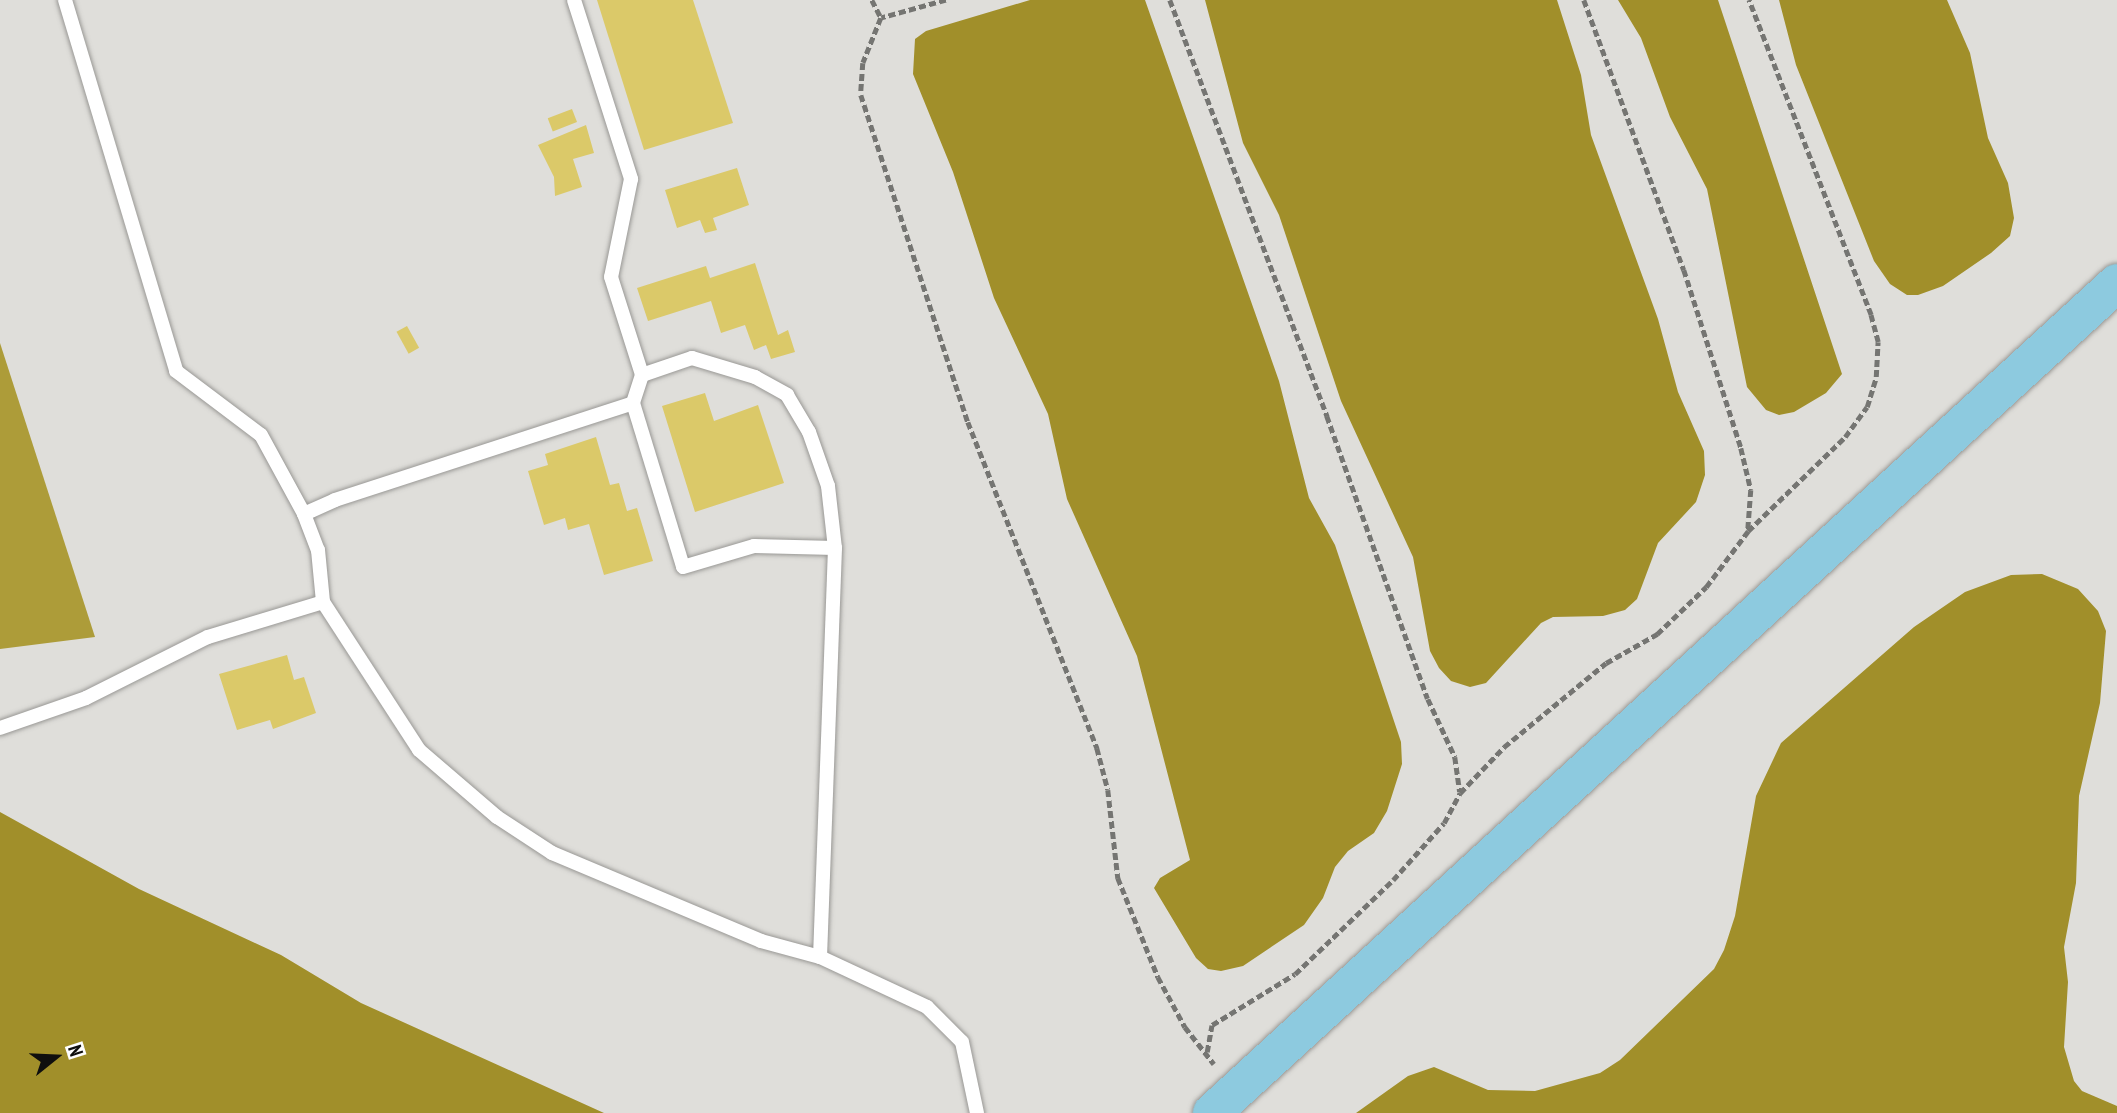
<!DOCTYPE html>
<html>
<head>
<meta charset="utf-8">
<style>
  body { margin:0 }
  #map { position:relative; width:2117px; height:1113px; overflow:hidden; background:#dfdeda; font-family:"PT Sans Narrow",sans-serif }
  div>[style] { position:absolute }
  .forest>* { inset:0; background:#ad9c39 }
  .water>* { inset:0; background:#a18f2a }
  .building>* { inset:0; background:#dbc969; transform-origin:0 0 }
  .path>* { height:4.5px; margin-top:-2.25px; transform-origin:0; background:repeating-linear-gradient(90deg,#757572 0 7px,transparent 0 10.5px) }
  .roads { filter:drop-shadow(0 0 2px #999895) drop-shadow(0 0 2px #999895) }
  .lane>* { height:14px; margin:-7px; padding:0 7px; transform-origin:7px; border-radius:7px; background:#fff }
  .primary>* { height:38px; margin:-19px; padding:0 19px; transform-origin:19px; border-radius:19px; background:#8dcadf }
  span { translate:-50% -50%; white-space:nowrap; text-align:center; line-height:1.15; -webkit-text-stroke:5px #fff; paint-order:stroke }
  .north { position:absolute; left:21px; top:1022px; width:70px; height:70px; -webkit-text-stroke:5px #fff; paint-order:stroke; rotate:72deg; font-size:19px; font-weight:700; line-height:28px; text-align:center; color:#0f0f0e }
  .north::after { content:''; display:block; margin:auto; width:24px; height:32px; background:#0f0f0e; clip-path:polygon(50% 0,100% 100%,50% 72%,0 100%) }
</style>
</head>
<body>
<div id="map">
  <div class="forest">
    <i style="clip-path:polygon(0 343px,95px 637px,0 649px)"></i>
  </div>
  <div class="water">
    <i style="clip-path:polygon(1030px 0,1145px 0,1279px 381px,1309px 498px,1335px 545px,1401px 742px,1402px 764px,1387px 811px,1374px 833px,1348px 851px,1335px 867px,1323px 898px,1304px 925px,1243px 966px,1221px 971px,1208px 969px,1196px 958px,1154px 888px,1160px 878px,1190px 860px,1137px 656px,1067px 499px,1048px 414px,994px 298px,953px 172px,913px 74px,915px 39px,926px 31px)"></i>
    <i style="clip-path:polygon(1205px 0,1557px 0,1581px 75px,1591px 135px,1658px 319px,1678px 392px,1704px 451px,1705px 475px,1696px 502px,1658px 543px,1637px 599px,1625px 610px,1603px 616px,1553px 617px,1541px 623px,1486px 683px,1470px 687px,1451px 681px,1439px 668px,1430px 651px,1413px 557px,1341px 401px,1279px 215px,1243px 143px)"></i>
    <i style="clip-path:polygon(1618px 0,1718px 0,1842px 374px,1826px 393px,1794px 412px,1779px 415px,1766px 410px,1747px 387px,1707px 189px,1670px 117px,1641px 38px)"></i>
    <i style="clip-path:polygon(1779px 0,1947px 0,1970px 53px,1988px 138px,2008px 183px,2014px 218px,2010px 236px,1991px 253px,1943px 286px,1918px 295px,1907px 295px,1890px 284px,1874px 261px,1796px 65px)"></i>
    <i style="clip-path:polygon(2042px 574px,2078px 589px,2098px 611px,2106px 631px,2100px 703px,2079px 796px,2076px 883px,2064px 947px,2068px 982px,2064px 1047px,2074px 1081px,2082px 1091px,2117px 1106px,2117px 1113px,1356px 1113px,1408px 1076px,1434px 1067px,1488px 1090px,1535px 1091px,1600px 1073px,1620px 1060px,1714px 969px,1724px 950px,1735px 916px,1756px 796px,1781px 743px,1914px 627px,1965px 592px,2011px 575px)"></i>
    <i style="clip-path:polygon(0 812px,139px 889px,281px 955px,361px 1003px,604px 1113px,0 1113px)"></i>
  </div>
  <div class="building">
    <i style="clip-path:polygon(597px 0,693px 0,733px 123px,644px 150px)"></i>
    <i style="left:572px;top:109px;width:14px;height:26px;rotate:69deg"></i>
    <i style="clip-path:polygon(586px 125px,594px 153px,573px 159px,582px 187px,555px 196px,554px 177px,538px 145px)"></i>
    <i style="clip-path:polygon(737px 168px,749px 205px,713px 218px,717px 230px,705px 233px,700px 220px,677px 228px,665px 190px)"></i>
    <i style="clip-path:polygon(755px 263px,778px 335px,788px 330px,795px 352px,771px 359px,766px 345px,754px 350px,745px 325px,721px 333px,711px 301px,648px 321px,637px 288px,706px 266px,710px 278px)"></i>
    <i style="left:407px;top:326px;width:25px;height:12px;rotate:61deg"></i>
    <i style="clip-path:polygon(705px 393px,714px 421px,758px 405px,784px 483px,695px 512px,662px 406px)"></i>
    <i style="clip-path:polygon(596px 437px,610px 485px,619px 483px,627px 511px,637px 508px,653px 561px,604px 575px,589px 524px,568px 530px,565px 518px,544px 525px,528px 471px,548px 465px,545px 454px)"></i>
    <i style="clip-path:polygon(287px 655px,294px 680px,304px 677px,316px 713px,273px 729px,270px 720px,237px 730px,219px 674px)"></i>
  </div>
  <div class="path">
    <i style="left:872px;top:0;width:20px;rotate:63deg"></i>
    <i style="left:946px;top:0;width:67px;rotate:164.5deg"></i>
    <i style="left:881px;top:18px;width:48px;rotate:111.8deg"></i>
    <i style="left:863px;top:63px;width:32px;rotate:94deg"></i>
    <i style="left:861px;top:95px;width:344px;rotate:71.9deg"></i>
    <i style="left:968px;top:422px;width:351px;rotate:68.4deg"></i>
    <i style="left:1097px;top:748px;width:43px;rotate:75.3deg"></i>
    <i style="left:1108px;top:790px;width:89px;rotate:83.5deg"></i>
    <i style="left:1118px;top:878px;width:107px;rotate:68deg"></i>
    <i style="left:1158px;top:977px;width:57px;rotate:61.6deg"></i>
    <i style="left:1185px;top:1027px;width:47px;rotate:51.9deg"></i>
    <i style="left:1170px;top:0;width:445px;rotate:69.3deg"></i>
    <i style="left:1327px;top:416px;width:300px;rotate:70.4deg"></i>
    <i style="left:1428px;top:699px;width:64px;rotate:65deg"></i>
    <i style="left:1455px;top:757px;width:35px;rotate:82deg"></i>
    <i style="left:1584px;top:0;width:288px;rotate:69.7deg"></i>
    <i style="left:1684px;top:270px;width:187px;rotate:72.2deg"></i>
    <i style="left:1741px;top:448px;width:43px;rotate:76.6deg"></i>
    <i style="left:1751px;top:490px;width:40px;rotate:94.3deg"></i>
    <i style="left:1207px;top:1052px;width:27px;rotate:-80deg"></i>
    <i style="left:1212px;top:1025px;width:97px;rotate:-31.6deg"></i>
    <i style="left:1295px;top:974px;width:136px;rotate:-43.8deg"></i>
    <i style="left:1393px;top:880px;width:76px;rotate:-48.2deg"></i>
    <i style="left:1444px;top:823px;width:34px;rotate:-62deg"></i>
    <i style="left:1460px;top:793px;width:64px;rotate:-46.3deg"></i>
    <i style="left:1504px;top:747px;width:132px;rotate:-39.5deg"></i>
    <i style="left:1606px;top:663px;width:59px;rotate:-29.6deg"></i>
    <i style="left:1657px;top:634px;width:68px;rotate:-43.8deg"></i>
    <i style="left:1706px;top:587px;width:70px;rotate:-53.1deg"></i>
    <i style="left:1748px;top:531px;width:135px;rotate:-44.1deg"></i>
    <i style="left:1845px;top:437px;width:37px;rotate:-54deg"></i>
    <i style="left:1867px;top:407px;width:31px;rotate:-73deg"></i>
    <i style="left:1876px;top:377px;width:35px;rotate:-87deg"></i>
    <i style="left:1878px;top:342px;width:28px;rotate:-105deg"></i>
    <i style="left:1871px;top:315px;width:338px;rotate:-111.2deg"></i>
  </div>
  <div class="roads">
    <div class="lane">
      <i style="left:65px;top:0;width:387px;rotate:73.3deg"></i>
      <i style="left:176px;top:371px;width:106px;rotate:37deg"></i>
      <i style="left:261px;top:435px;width:90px;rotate:61.4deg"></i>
      <i style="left:304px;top:514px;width:34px;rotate:-24deg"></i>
      <i style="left:335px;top:500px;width:313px;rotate:-18deg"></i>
      <i style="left:574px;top:0;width:188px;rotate:72.3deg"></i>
      <i style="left:631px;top:179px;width:100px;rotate:101.5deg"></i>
      <i style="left:611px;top:277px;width:103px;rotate:72.4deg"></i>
      <i style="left:642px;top:375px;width:29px;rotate:108deg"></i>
      <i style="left:633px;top:403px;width:171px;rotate:73deg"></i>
      <i style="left:683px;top:567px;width:74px;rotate:-16.5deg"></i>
      <i style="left:754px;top:546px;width:81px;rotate:1.4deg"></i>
      <i style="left:642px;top:375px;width:53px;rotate:-18.8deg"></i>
      <i style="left:692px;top:358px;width:66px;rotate:16.8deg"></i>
      <i style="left:755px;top:377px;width:37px;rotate:29deg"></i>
      <i style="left:787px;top:395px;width:43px;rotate:59.3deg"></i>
      <i style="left:809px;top:432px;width:57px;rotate:70.6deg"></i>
      <i style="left:828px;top:486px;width:62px;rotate:83.6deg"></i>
      <i style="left:835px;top:548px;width:409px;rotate:92.1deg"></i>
      <i style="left:820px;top:957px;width:118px;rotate:25deg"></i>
      <i style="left:927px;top:1007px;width:49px;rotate:45deg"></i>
      <i style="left:962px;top:1042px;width:73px;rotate:78.1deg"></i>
      <i style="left:304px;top:514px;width:39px;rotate:69deg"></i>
      <i style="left:318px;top:550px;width:52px;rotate:84.5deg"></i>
      <i style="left:0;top:728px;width:91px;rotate:-19.2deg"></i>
      <i style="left:86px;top:698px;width:136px;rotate:-26.6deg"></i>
      <i style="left:208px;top:637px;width:120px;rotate:-16.9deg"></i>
      <i style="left:323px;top:602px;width:176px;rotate:57deg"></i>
      <i style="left:419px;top:750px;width:103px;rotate:40.7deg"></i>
      <i style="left:497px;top:817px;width:66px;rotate:33.2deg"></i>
      <i style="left:552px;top:853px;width:227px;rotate:22.8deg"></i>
      <i style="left:761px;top:941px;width:61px;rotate:15.2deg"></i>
    </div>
    <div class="primary">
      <i style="left:1212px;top:1113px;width:1228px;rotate:-42.52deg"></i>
    </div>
  </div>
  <div class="north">N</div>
</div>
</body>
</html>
